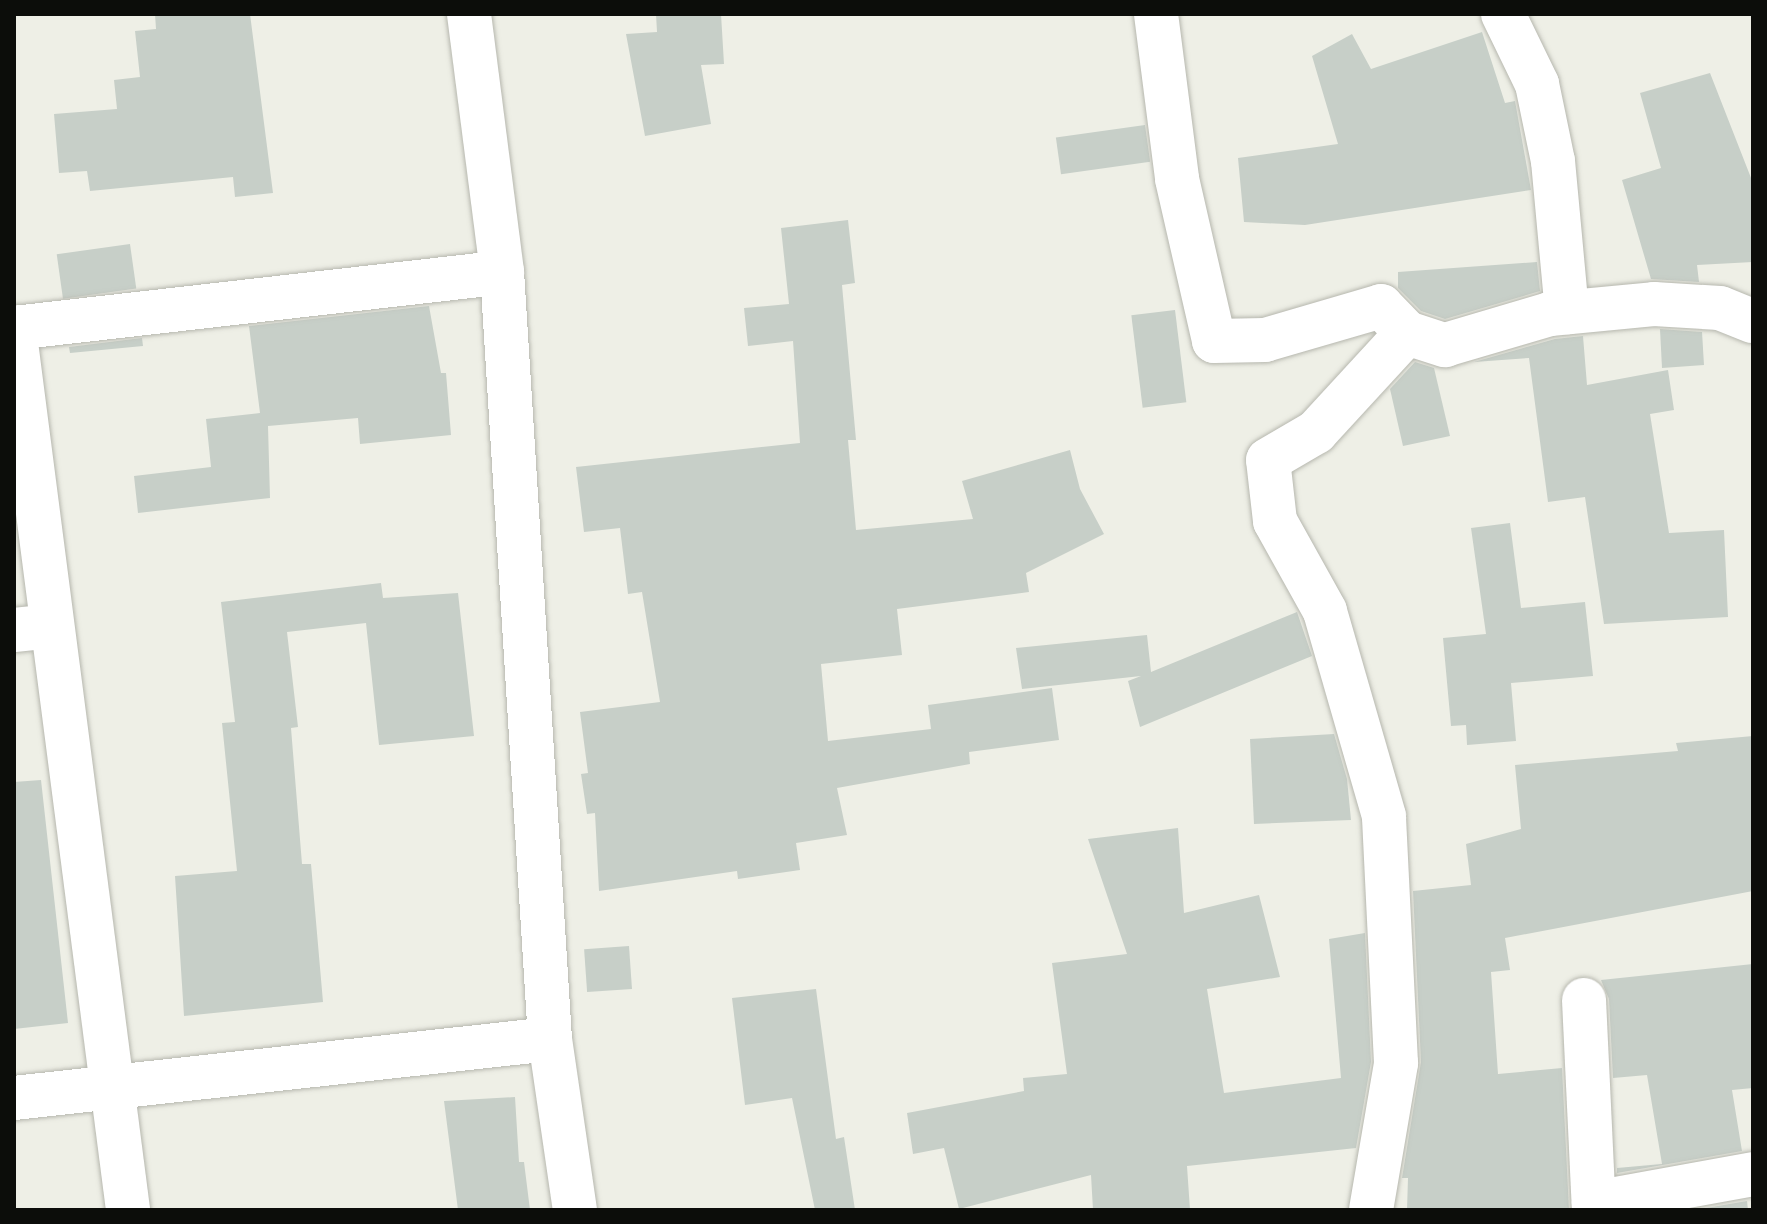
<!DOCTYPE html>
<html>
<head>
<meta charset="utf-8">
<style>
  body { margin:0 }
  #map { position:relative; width:1767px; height:1224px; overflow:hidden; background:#eeefe6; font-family:"Roboto Condensed",sans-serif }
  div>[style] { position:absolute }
  .building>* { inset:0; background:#c7cfc8; transform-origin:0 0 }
  .roads { filter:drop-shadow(0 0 2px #b6b7ae) drop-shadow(0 0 2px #b6b7ae) }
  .minor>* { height:44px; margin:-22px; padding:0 22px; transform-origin:22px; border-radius:22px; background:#fff }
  span { translate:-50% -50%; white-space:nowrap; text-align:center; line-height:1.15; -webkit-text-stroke:7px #eeefe6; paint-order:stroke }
  .frame { position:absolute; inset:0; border:16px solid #0c0d0a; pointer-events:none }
</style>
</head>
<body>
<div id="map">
  <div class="building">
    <i style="clip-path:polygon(155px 14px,250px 14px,273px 193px,235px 197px,233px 177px,90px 191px,87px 171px,59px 173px,54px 114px,117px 109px,114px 80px,140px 77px,135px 31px,156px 29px)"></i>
    <i style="clip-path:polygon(656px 14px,721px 14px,724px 64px,701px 65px,711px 124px,645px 136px,626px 34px,657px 32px)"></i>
    <i style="clip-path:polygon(1482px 32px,1505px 103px,1515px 101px,1531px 190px,1305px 225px,1244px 222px,1238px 158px,1338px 144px,1312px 56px,1352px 34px,1371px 69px)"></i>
    <i style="clip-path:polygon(1710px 73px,1753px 183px,1753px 262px,1697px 265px,1699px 282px,1651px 279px,1622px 180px,1661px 168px,1640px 93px)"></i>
    <i style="left:1145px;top:125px;width:37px;height:90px;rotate:82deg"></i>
    <i style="clip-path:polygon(848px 220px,855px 283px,842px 285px,856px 440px,848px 440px,856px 530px,973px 519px,962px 481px,1070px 450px,1080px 489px,1104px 534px,1026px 573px,1029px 592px,897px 609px,902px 655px,821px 664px,828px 741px,931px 729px,928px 705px,1052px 688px,1059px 740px,969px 752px,970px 764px,837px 788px,847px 835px,796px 843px,800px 870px,738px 879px,737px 871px,599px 891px,595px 813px,587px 814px,581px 774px,588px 773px,580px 712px,660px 702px,642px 592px,628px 594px,620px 528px,584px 532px,576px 467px,800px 443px,793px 341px,748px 346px,744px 308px,789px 304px,781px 228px)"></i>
    <i style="left:130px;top:244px;width:45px;height:74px;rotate:82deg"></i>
    <i style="clip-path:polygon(1537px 262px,1540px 291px,1445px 319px,1421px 311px,1398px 288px,1398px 272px)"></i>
    <i style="clip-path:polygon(429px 306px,441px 373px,446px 373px,451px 435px,360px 444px,358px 418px,268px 426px,270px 498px,138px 513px,134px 476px,211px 467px,206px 419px,260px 413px,249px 326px)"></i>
    <i style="left:1175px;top:310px;width:93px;height:44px;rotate:83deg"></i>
    <i style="clip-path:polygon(1660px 329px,1702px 332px,1704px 365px,1662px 368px)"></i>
    <i style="clip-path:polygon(1583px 336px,1587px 385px,1668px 370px,1674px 410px,1650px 414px,1669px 533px,1724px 530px,1728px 617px,1604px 624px,1585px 497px,1548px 502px,1529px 358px,1474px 362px,1555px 339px)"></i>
    <i style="clip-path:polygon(142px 338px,143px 346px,70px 353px,69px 347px)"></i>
    <i style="clip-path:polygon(1415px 362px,1434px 368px,1450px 436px,1403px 446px,1390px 389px)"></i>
    <i style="clip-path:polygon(1510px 523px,1521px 608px,1585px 602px,1593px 676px,1511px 683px,1516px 741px,1467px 745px,1466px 725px,1451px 726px,1443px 638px,1486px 634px,1471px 528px)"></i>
    <i style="clip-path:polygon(381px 583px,383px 598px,458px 593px,474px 736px,379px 745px,366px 623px,287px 632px,298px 727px,291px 728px,302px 864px,311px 864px,323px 1002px,184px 1016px,175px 876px,237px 871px,222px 723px,235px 722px,221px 602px)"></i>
    <i style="clip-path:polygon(1297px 612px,1312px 656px,1140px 727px,1128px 681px,1141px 676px,1022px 689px,1016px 648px,1147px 635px,1151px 672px)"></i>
    <i style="clip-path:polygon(1334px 734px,1347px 779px,1351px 820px,1254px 824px,1250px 739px)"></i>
    <i style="clip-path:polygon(1753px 736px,1753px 891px,1505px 938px,1510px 970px,1491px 972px,1498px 1074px,1562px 1068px,1569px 1210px,1407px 1210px,1408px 1178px,1402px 1178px,1421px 1062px,1413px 891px,1471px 885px,1466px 844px,1521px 829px,1515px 765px,1678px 751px,1676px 743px)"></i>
    <i style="clip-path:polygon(41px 780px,68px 1023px,14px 1029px,14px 782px)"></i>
    <i style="clip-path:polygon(1178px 828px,1184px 913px,1259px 895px,1280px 977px,1207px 989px,1224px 1093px,1341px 1078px,1329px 939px,1365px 933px,1371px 1062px,1356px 1148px,1187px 1166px,1190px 1210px,1093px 1210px,1091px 1175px,959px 1209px,944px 1148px,913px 1154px,907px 1113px,1024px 1091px,1023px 1078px,1067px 1074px,1052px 963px,1127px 954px,1088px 839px)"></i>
    <i style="left:629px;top:946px;width:43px;height:45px;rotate:86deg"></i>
    <i style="clip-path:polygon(1753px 964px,1753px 1088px,1732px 1090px,1742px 1151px,1617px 1173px,1617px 1168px,1662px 1164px,1647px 1075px,1613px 1078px,1609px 999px,1601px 980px)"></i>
    <i style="clip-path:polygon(816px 989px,836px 1139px,844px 1137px,855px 1210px,815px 1210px,792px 1098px,745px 1105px,732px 998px)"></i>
    <i style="clip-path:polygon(515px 1097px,519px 1162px,524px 1162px,530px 1210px,458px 1210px,444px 1101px)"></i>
    <i style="clip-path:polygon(1747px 1201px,1748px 1210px,1695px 1210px)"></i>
  </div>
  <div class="roads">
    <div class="minor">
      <i style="left:469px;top:14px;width:260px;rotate:82.7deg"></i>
      <i style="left:502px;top:272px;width:769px;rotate:86.42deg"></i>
      <i style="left:550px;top:1039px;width:173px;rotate:81.7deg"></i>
      <i style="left:1156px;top:14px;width:166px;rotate:82.7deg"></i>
      <i style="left:1177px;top:179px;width:166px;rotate:77.1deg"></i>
      <i style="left:1214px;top:341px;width:51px;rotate:-1.1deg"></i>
      <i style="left:1265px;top:340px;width:121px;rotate:-16.3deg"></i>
      <i style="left:1381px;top:306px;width:37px;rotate:46deg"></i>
      <i style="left:1407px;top:333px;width:40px;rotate:18deg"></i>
      <i style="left:1445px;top:345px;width:109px;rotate:-16.4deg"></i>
      <i style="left:1550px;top:314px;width:104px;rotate:-5.5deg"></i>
      <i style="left:1654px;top:304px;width:66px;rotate:3.5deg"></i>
      <i style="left:1720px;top:308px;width:35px;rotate:22deg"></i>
      <i style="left:1503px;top:14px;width:78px;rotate:64.1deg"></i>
      <i style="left:1537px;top:84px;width:79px;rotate:78.3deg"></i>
      <i style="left:1553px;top:161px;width:152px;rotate:84.7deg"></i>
      <i style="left:14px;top:327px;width:890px;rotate:82.64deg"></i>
      <i style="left:14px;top:328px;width:491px;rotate:-6.5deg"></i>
      <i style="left:14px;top:630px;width:38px;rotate:-6deg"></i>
      <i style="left:1584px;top:1000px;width:210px;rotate:87.3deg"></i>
      <i style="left:14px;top:1098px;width:539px;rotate:-6.28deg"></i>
      <i style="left:1594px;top:1203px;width:162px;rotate:-10.3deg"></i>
      <i style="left:1371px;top:1210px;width:149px;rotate:-80.3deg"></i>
      <i style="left:1396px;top:1063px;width:247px;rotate:-92.8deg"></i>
      <i style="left:1384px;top:816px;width:213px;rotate:-106.1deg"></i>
      <i style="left:1325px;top:611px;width:103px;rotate:-119.1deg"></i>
      <i style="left:1275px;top:521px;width:61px;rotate:-96.5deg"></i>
      <i style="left:1268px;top:460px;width:56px;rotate:-30.3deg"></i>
      <i style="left:1316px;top:432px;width:134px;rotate:-47.4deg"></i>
    </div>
  </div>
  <div class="frame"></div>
</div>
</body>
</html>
